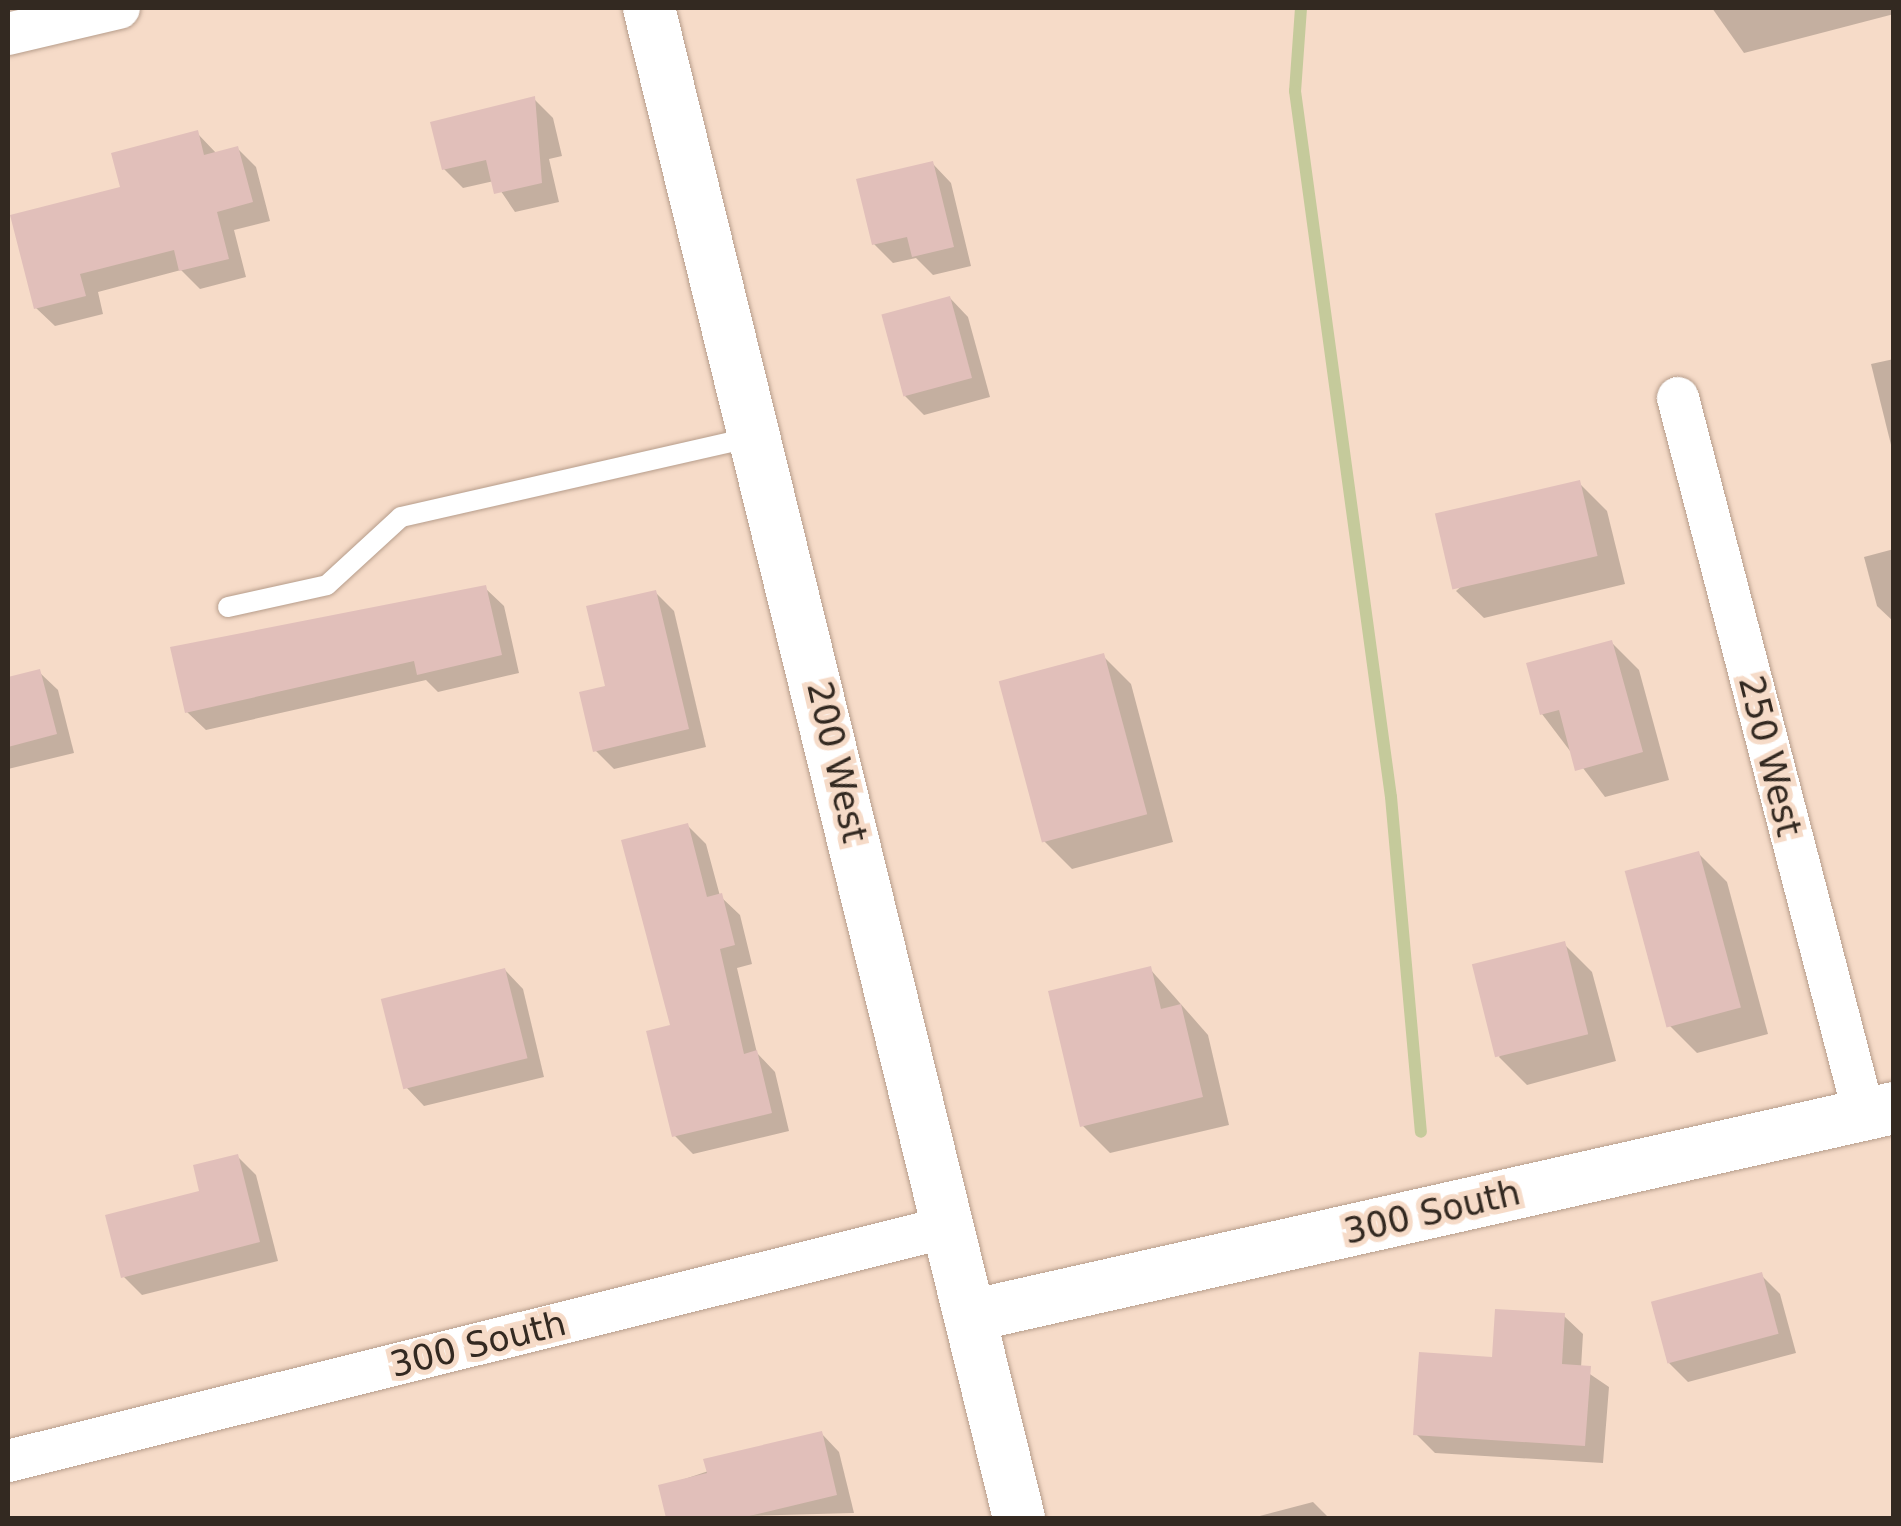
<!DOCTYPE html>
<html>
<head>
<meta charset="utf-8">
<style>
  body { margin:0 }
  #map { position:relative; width:1901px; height:1526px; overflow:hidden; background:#f6dbc8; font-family:"DejaVu Sans",sans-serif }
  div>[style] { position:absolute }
  .shadow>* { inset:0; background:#0003 }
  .stream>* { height:12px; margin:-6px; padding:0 6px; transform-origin:6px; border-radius:6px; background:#c5ca9b }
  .building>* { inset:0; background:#e1bfba; transform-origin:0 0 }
  .roads { filter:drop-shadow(0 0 2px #b69d8b) drop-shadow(0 0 2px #b69d8b) }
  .service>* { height:20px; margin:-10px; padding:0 10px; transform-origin:10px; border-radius:10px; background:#fff }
  .minor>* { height:42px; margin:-21px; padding:0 21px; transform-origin:21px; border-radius:21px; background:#fff }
  .tertiary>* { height:52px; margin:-26px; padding:0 26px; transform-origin:26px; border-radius:26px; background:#fff }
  span { translate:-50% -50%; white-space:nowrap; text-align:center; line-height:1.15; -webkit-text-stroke:10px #f6dbc8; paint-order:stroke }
  .street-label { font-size:35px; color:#332921 }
  .frame { position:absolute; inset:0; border:10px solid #332921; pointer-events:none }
</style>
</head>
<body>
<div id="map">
  <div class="shadow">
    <i style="clip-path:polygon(1712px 8px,1894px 8px,1894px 14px,1744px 53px)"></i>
    <i style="clip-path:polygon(534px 99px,553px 118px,562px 156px,549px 159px,559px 202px,515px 212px,494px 181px,463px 188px,444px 169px)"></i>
    <i style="clip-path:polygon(197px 133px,217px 154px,238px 149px,256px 167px,270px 221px,234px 230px,246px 277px,200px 289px,181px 270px,98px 292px,103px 314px,55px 326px,36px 308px,123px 189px)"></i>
    <i style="clip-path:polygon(933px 164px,951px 183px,971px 266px,933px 275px,916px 258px,893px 263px,874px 244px)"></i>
    <i style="clip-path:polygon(950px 298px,968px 317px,990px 397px,924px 415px,905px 396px)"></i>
    <i style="clip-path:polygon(1894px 359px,1894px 457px,1871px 364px)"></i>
    <i style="clip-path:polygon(1579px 483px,1607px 511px,1625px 584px,1484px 618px,1456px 591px)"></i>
    <i style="clip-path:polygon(1894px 549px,1894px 622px,1877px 606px,1864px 557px)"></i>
    <i style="clip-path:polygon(485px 588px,504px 606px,519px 673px,438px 692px,426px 680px,206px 730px,187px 712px)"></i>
    <i style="clip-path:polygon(655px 592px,674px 611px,706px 747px,614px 769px,595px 750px,608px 688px)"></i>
    <i style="clip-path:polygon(1611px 642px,1639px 670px,1669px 780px,1605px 797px,1542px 714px)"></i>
    <i style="clip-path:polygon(1103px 656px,1131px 684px,1173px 842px,1072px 869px,1044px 841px)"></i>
    <i style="clip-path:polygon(39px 672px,58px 690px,74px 753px,8px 769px,8px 680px)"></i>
    <i style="clip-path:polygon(687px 825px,706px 844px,720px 896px,740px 915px,752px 964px,737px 968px,757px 1053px,775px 1072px,789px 1131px,693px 1154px,674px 1135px)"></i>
    <i style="clip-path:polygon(1699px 854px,1727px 882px,1768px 1034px,1697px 1053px,1669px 1025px)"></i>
    <i style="clip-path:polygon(1564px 944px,1592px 972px,1616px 1061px,1527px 1085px,1499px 1057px)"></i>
    <i style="clip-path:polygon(1150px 969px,1208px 1035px,1229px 1125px,1110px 1153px,1082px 1125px)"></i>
    <i style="clip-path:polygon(505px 970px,523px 989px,544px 1077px,424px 1106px,406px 1087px)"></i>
    <i style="clip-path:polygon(237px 1156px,256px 1175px,278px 1261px,142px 1295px,123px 1276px)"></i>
    <i style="clip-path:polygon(1761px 1275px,1780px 1294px,1796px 1353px,1688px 1382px,1669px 1363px)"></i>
    <i style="clip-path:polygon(1564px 1316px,1583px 1334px,1581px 1368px,1609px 1387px,1603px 1463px,1435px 1453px,1416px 1434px,1494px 1360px)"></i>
    <i style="clip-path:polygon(821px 1433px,839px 1452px,854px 1513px,669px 1518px,661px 1487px)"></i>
    <i style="clip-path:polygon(1313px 1502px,1329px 1518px,1252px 1518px)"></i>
  </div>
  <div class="stream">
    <i style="left:1301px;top:8px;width:83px;rotate:94.1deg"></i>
    <i style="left:1295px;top:91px;width:712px;rotate:82.26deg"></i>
    <i style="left:1391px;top:797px;width:336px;rotate:84.9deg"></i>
  </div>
  <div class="building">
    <i style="clip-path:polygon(535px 96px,542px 183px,494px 194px,486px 160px,442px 170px,430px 122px)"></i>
    <i style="clip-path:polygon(198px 130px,204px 155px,238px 146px,253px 202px,217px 212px,229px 259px,179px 271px,174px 250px,80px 274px,86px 296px,34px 309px,10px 215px,120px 187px,111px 153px)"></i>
    <i style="clip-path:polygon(933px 161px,954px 247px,912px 257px,907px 237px,872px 245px,856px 179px)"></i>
    <i style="left:950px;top:296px;width:85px;height:71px;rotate:75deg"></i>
    <i style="left:1580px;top:480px;width:78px;height:149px;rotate:77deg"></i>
    <i style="clip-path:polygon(486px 585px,502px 655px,417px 675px,414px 661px,185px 713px,170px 647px)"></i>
    <i style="clip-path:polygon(656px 590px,689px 729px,593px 752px,579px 692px,605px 686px,586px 606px)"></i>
    <i style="clip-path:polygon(1612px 640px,1643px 752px,1575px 771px,1559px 710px,1540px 715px,1526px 663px)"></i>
    <i style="left:1104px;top:653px;width:167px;height:109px;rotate:75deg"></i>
    <i style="clip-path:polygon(40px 669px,57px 734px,8px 747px,8px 677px)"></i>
    <i style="clip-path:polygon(688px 823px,707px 897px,722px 893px,735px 945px,720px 949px,744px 1054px,757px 1050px,772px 1113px,672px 1137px,646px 1031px,670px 1025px,621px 840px)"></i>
    <i style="left:1699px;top:851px;width:162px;height:77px;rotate:75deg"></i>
    <i style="left:1565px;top:941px;width:96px;height:96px;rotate:76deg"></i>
    <i style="clip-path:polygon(1151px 966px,1161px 1009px,1181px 1004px,1203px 1097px,1080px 1127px,1048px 991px)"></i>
    <i style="left:505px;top:968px;width:93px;height:128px;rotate:76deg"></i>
    <i style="clip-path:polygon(238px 1154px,260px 1242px,121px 1278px,105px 1215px,199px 1191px,193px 1165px)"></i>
    <i style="left:1762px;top:1272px;width:64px;height:115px;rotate:75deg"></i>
    <i style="clip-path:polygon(1495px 1309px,1565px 1313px,1562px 1364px,1591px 1366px,1585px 1446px,1413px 1435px,1419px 1352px,1492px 1357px)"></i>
    <i style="clip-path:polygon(822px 1431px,837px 1495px,741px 1518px,666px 1518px,658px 1485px,707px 1473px,703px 1459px)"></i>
  </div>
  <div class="roads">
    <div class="service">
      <i style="left:228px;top:607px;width:101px;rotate:-12.5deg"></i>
      <i style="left:327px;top:585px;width:100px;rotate:-42.6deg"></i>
      <i style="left:401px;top:517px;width:360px;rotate:-12.8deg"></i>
    </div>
    <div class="minor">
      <i style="left:8px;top:34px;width:114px;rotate:-13.2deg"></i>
      <i style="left:1678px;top:398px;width:740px;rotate:75.44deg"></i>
      <i style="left:8px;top:1461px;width:969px;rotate:-13.98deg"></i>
    </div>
    <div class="tertiary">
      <i style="left:649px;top:8px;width:1555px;rotate:76.23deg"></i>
      <i style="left:970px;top:1316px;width:947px;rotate:-12.69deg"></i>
    </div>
  </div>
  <div class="street-label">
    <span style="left:1770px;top:756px;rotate:76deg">250 West</span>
    <span style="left:837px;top:762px;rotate:77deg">200 West</span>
    <span style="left:1432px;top:1212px;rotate:-13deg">300 South</span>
    <span style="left:478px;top:1344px;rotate:-14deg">300 South</span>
  </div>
  <div class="frame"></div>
</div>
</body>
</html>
